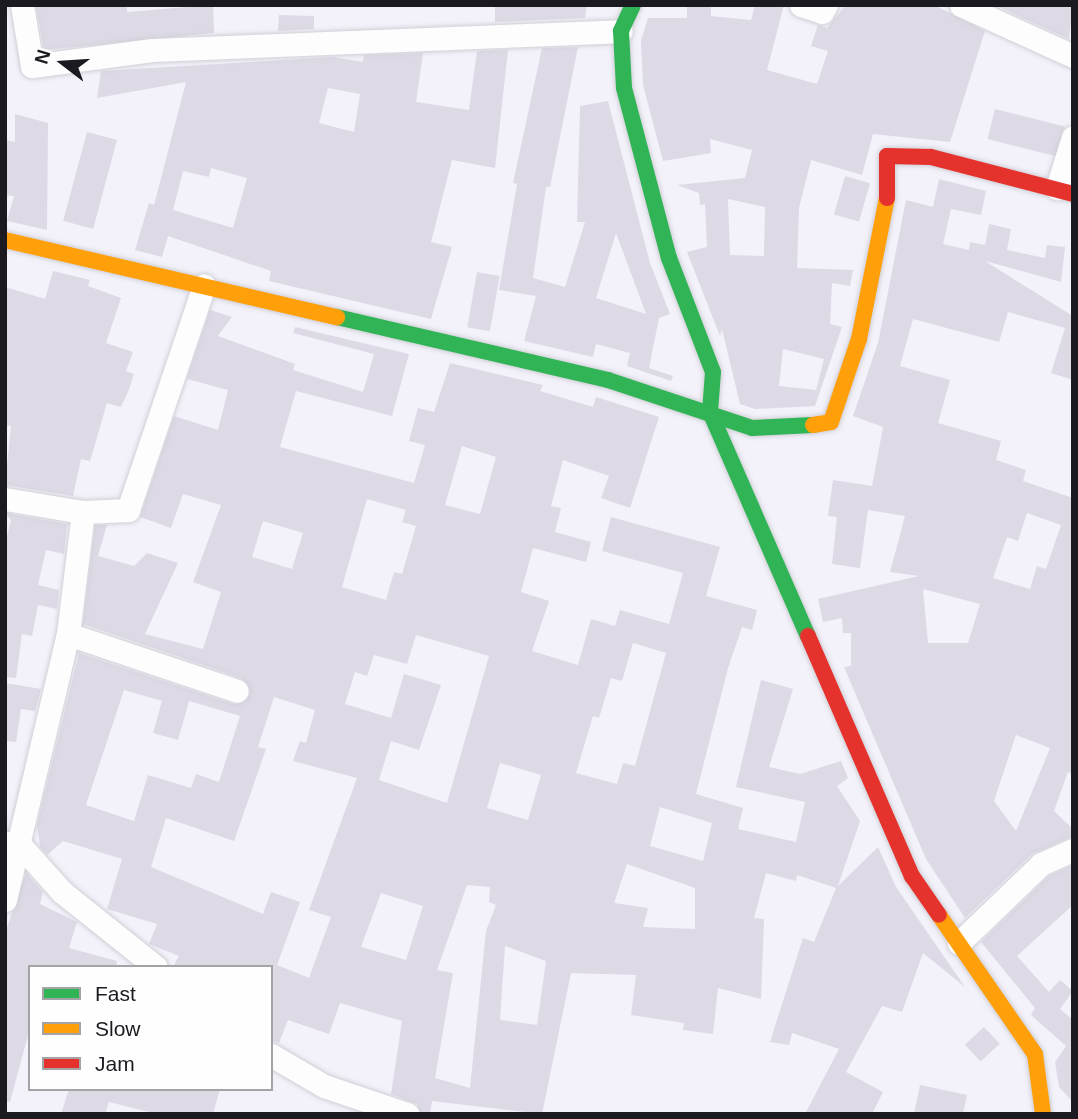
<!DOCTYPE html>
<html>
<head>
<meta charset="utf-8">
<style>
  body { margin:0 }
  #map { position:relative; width:1078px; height:1119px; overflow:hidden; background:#f3f2fa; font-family:Arial,sans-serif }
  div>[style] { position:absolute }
  .building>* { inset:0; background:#ddd9e5; transform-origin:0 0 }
  .roads { filter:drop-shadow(0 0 2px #d0cfd6) drop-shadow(0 0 2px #d0cfd6) }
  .street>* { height:23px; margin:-11.5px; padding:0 11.5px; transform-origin:11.5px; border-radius:11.5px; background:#fdfdfe }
  .fast>* { height:16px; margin:-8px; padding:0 8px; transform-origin:8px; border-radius:8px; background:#30b455 }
  .slow>* { height:16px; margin:-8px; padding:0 8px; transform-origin:8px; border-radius:8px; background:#ff9f0a }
  .jam>* { height:16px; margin:-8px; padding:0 8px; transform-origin:8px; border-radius:8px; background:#e5322d }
  span { translate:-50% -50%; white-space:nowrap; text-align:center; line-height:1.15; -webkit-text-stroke:5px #fefefe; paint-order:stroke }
  .frame { position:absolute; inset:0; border:7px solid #1c1a21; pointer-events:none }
  .legend { position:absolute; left:28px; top:965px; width:245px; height:126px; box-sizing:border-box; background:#fefefe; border:2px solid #a4a3a6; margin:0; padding:9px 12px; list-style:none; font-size:21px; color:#1c1a21 }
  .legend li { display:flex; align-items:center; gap:14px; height:35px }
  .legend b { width:35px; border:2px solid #a4a3a6 }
  .north { position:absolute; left:28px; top:28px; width:70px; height:70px; -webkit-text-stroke:5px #fefefe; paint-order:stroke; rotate:287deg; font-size:19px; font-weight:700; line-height:28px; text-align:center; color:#1c1a21 }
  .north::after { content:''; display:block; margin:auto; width:24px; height:32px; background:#1c1a21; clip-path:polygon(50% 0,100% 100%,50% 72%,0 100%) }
</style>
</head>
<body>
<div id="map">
  <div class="building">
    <i style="clip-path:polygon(36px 5px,127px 5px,127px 12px,213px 5px,214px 33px,44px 50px)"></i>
    <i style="clip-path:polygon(495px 5px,587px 5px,585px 18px,495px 22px)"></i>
    <i style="clip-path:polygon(evenodd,687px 5px,711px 5px,711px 16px,751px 20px,755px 5px,784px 5px,767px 70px,817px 84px,828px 51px,811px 46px,818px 25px,827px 28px,846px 5px,934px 5px,985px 31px,950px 142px,873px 134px,862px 175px,811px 160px,799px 208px,797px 268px,853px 270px,850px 286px,832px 283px,830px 324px,842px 327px,815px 406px,755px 409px,740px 404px,722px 329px,720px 336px,687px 252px,707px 247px,705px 204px,700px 205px,699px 193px,677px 185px,745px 178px,752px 150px,710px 139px,711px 153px,663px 161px,643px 85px,641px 41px,648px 18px,687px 18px,687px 5px,728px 199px,765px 207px,764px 256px,730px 255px,728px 199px,687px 5px,783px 349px,824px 359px,816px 390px,779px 386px,783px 349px)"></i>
    <i style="clip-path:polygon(995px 5px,1073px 5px,1069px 39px,1034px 23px)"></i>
    <i style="clip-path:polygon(279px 15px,314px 16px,314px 29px,278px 31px)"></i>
    <i style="clip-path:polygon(evenodd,578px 47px,550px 187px,546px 187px,533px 278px,565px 287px,585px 222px,577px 222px,580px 106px,608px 101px,650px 263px,670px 314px,659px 318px,649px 368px,673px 376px,671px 381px,627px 366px,630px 353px,596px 344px,593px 357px,524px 341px,536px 296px,499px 290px,517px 184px,513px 183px,542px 48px,578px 47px,616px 233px,646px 314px,596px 298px,616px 233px)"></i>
    <i style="clip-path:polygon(evenodd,508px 50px,495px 168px,452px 160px,431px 242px,452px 247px,431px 319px,269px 281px,271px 271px,168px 236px,162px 257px,135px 250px,149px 203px,154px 205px,186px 82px,97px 98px,101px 71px,333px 57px,363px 62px,364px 55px,423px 53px,416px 102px,469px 110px,477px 51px,508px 50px,328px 88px,360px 94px,354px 132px,319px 123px,328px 88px,508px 50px,211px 168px,247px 178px,233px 228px,173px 210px,183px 171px,209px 177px,211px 168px)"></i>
    <i style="left:995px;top:109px;width:72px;height:31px;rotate:14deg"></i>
    <i style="clip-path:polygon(15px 114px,48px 123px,47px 230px,7px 221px,14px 196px,5px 195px,5px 140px,15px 142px)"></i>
    <i style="left:87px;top:132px;width:31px;height:92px;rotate:15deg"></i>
    <i style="left:845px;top:176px;width:26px;height:40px;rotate:16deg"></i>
    <i style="clip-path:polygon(evenodd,939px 179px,986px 191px,981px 215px,951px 209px,943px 244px,969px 250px,970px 242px,985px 245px,989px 224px,1011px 229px,1007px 250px,1045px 258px,1047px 245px,1065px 247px,1061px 282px,985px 261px,1073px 316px,1073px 380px,1051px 373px,1065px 328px,1008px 312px,999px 342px,913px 319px,900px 366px,950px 380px,938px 423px,1001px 441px,996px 460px,1026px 470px,1023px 481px,1073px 498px,1073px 774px,1068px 772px,1054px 811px,1073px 829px,1073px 836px,1032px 854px,965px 918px,926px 859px,844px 667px,851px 666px,851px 633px,843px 633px,842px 618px,823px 622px,818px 599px,919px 576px,890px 572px,905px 516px,868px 510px,860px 568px,832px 564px,837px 517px,828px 516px,833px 480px,872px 486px,883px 427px,853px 416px,878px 343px,906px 200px,933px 207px,939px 179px,1027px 513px,1061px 525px,1046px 569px,1037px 566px,1030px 589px,993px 578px,1007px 537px,1018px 541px,1027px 513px,939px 179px,923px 589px,980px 604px,968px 643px,928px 643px,923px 589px,939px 179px,1016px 735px,1050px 748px,1016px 831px,994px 801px,1016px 735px)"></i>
    <i style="clip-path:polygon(53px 271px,90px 280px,88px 286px,121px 298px,106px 343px,133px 352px,126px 371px,134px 374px,128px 392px,121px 407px,107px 403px,90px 461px,81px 459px,73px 496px,5px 485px,11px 426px,5px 425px,5px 287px,45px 299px)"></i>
    <i style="left:477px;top:272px;width:23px;height:56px;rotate:10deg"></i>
    <i style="clip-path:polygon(evenodd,210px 310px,232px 317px,218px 336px,295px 364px,293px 370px,363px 392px,374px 354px,293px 333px,295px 327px,409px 354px,392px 416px,296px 391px,280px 447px,414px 483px,425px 445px,409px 441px,418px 408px,434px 412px,450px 363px,543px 385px,540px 391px,593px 407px,596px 397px,659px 417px,630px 508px,601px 498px,609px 476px,563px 460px,551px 506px,561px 508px,555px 532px,591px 542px,586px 562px,533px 548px,521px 592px,549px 601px,532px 651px,578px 665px,591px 619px,615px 626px,620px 610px,669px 624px,683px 573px,602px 551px,611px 517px,720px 547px,706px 596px,757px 610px,752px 630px,742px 627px,728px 668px,696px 794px,743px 808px,738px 829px,796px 842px,805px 802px,736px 787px,761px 680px,793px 689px,769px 767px,800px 774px,841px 761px,848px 778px,837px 786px,860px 821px,838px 886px,878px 847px,896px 887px,965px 987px,923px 953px,902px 1012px,882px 1006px,846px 1072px,883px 1092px,872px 1114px,805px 1114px,839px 1049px,792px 1033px,789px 1045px,770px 1042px,803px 938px,814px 942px,836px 888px,797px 875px,796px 881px,766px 873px,754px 918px,764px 919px,761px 999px,718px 988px,713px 1034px,683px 1030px,684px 1023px,631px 1015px,636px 975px,571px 973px,542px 1114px,432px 1101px,430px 1114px,421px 1114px,417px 1104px,391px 1094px,402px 1021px,340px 1003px,329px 1034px,288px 1020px,279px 1043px,271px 1041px,271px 967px,173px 967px,179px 956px,149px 944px,157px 924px,107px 909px,122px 859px,63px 841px,47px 855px,40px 847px,37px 825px,79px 653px,233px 704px,250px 695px,241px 678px,83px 624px,95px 525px,107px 525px,98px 556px,134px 566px,147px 553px,178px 563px,145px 634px,203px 649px,221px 592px,193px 582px,221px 505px,183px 494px,171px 528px,140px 517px,174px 416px,218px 430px,228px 390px,187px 379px,210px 310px,462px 446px,496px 457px,480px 514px,445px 505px,462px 446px,210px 310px,367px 499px,406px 510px,402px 522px,416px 526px,402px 574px,394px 572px,386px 600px,342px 587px,367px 499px,210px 310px,263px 521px,303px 533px,292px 569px,252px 557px,263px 521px,210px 310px,416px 635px,489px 656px,447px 803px,379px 780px,391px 741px,419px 750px,441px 685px,404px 674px,391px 718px,345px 704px,355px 672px,367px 676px,374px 655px,407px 664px,416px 635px,210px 310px,633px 643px,666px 653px,635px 766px,623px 763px,617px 784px,576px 773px,593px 716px,599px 718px,611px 678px,622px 681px,633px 643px,210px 310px,124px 690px,162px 701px,153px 733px,178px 740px,189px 701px,240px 716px,219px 782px,196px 774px,191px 788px,148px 775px,134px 821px,86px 805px,124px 690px,210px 310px,274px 697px,315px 710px,306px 743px,300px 741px,293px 761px,357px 778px,309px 910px,331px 917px,309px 978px,277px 965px,300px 902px,271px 892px,263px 914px,151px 867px,166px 818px,234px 841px,266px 749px,258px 747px,274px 697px,210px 310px,500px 763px,541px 775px,528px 820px,487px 808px,500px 763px,210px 310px,660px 807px,712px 823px,703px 861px,650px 846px,660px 807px,210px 310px,627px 864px,695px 888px,695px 929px,643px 927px,648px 908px,614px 903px,627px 864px,210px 310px,467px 885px,490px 887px,489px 902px,496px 905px,486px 931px,470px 1088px,435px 1078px,453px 973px,437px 970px,467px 885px,210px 310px,381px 893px,423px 906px,406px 960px,361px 947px,381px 893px,210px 310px,505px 946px,546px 961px,537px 1025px,500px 1020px,505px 946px)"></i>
    <i style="clip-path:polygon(5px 513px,67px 524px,64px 554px,46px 550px,38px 585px,59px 590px,57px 609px,38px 605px,32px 636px,22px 634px,16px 678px,5px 677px,5px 545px,11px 520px)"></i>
    <i style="clip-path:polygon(5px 683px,41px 689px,35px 711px,21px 709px,16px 742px,5px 741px)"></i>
    <i style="clip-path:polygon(1073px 865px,1073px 905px,1017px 956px,1049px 992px,1060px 980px,1073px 991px,1060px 1009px,1073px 1020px,1073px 1102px,1059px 1087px,1055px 1062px,1066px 1046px,1031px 1015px,1035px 1008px,981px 942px,1049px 876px)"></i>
    <i style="clip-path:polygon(26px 873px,43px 892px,40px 904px,77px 922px,69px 948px,117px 961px,116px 967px,30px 967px,30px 1028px,10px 1102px,5px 1101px,5px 933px)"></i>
    <i style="left:984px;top:1027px;width:23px;height:26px;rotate:47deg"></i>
    <i style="clip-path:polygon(920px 1085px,967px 1095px,963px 1114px,914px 1114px)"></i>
    <i style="clip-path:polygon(69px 1089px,220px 1089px,213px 1114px,157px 1114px,109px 1102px,105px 1114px,61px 1114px)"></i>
  </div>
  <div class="roads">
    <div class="street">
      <i style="left:22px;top:5px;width:62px;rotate:80.7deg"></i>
      <i style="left:32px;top:66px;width:121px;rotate:-7.6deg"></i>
      <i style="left:152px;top:50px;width:469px;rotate:-2.3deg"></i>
      <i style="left:801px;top:5px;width:22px;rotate:18deg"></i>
      <i style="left:822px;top:12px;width:8px;rotate:-60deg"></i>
      <i style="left:961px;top:5px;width:123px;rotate:24.5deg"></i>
      <i style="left:1057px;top:188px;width:53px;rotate:-72.6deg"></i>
      <i style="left:5px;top:499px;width:79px;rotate:9.5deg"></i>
      <i style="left:83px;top:512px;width:45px;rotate:-2.5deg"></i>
      <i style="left:128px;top:510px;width:237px;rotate:-71.3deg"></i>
      <i style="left:68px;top:634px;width:178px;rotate:18.6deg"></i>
      <i style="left:8px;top:843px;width:12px;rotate:9deg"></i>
      <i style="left:20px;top:845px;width:63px;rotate:48.2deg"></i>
      <i style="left:62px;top:892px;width:120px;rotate:38.6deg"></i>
      <i style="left:5px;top:900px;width:273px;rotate:-76.7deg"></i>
      <i style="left:68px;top:634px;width:123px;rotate:-83deg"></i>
      <i style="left:959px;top:943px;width:114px;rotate:-43.9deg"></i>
      <i style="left:1041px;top:864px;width:35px;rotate:-24deg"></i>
      <i style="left:271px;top:1055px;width:61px;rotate:30.3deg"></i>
      <i style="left:324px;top:1086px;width:88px;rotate:18.6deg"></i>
    </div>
    <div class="fast">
      <i style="left:633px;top:5px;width:29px;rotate:115deg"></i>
      <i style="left:621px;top:31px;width:57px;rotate:87deg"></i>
      <i style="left:624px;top:88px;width:176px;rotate:75.2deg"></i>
      <i style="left:669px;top:258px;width:122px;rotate:68.9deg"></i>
      <i style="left:713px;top:372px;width:40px;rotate:94.3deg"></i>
      <i style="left:710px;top:412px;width:244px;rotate:66.4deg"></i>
      <i style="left:337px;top:317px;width:278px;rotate:13.1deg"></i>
      <i style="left:608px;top:380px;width:152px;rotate:18.4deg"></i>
      <i style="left:752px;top:428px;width:61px;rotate:-2.8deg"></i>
    </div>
    <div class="slow">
      <i style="left:5px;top:240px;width:341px;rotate:13.1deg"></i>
      <i style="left:813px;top:425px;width:18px;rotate:-9deg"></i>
      <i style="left:831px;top:422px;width:88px;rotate:-71.4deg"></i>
      <i style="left:859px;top:339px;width:144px;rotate:-78.8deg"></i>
      <i style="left:939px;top:915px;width:169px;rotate:55.4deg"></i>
      <i style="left:1035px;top:1054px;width:61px;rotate:82.4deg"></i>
    </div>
    <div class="jam">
      <i style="left:887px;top:198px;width:42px;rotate:-90deg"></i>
      <i style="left:887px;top:156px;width:44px;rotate:1.3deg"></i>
      <i style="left:931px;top:157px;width:147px;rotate:14.6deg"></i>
      <i style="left:808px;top:636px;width:262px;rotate:66.6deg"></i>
      <i style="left:912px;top:876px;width:47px;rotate:55.3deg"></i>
    </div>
  </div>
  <div class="frame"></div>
  <ul class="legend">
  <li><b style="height:9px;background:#30b455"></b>Fast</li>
  <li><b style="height:9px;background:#ff9f0a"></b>Slow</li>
  <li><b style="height:9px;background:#e5322d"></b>Jam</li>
  </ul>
  <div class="north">N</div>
</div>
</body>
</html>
